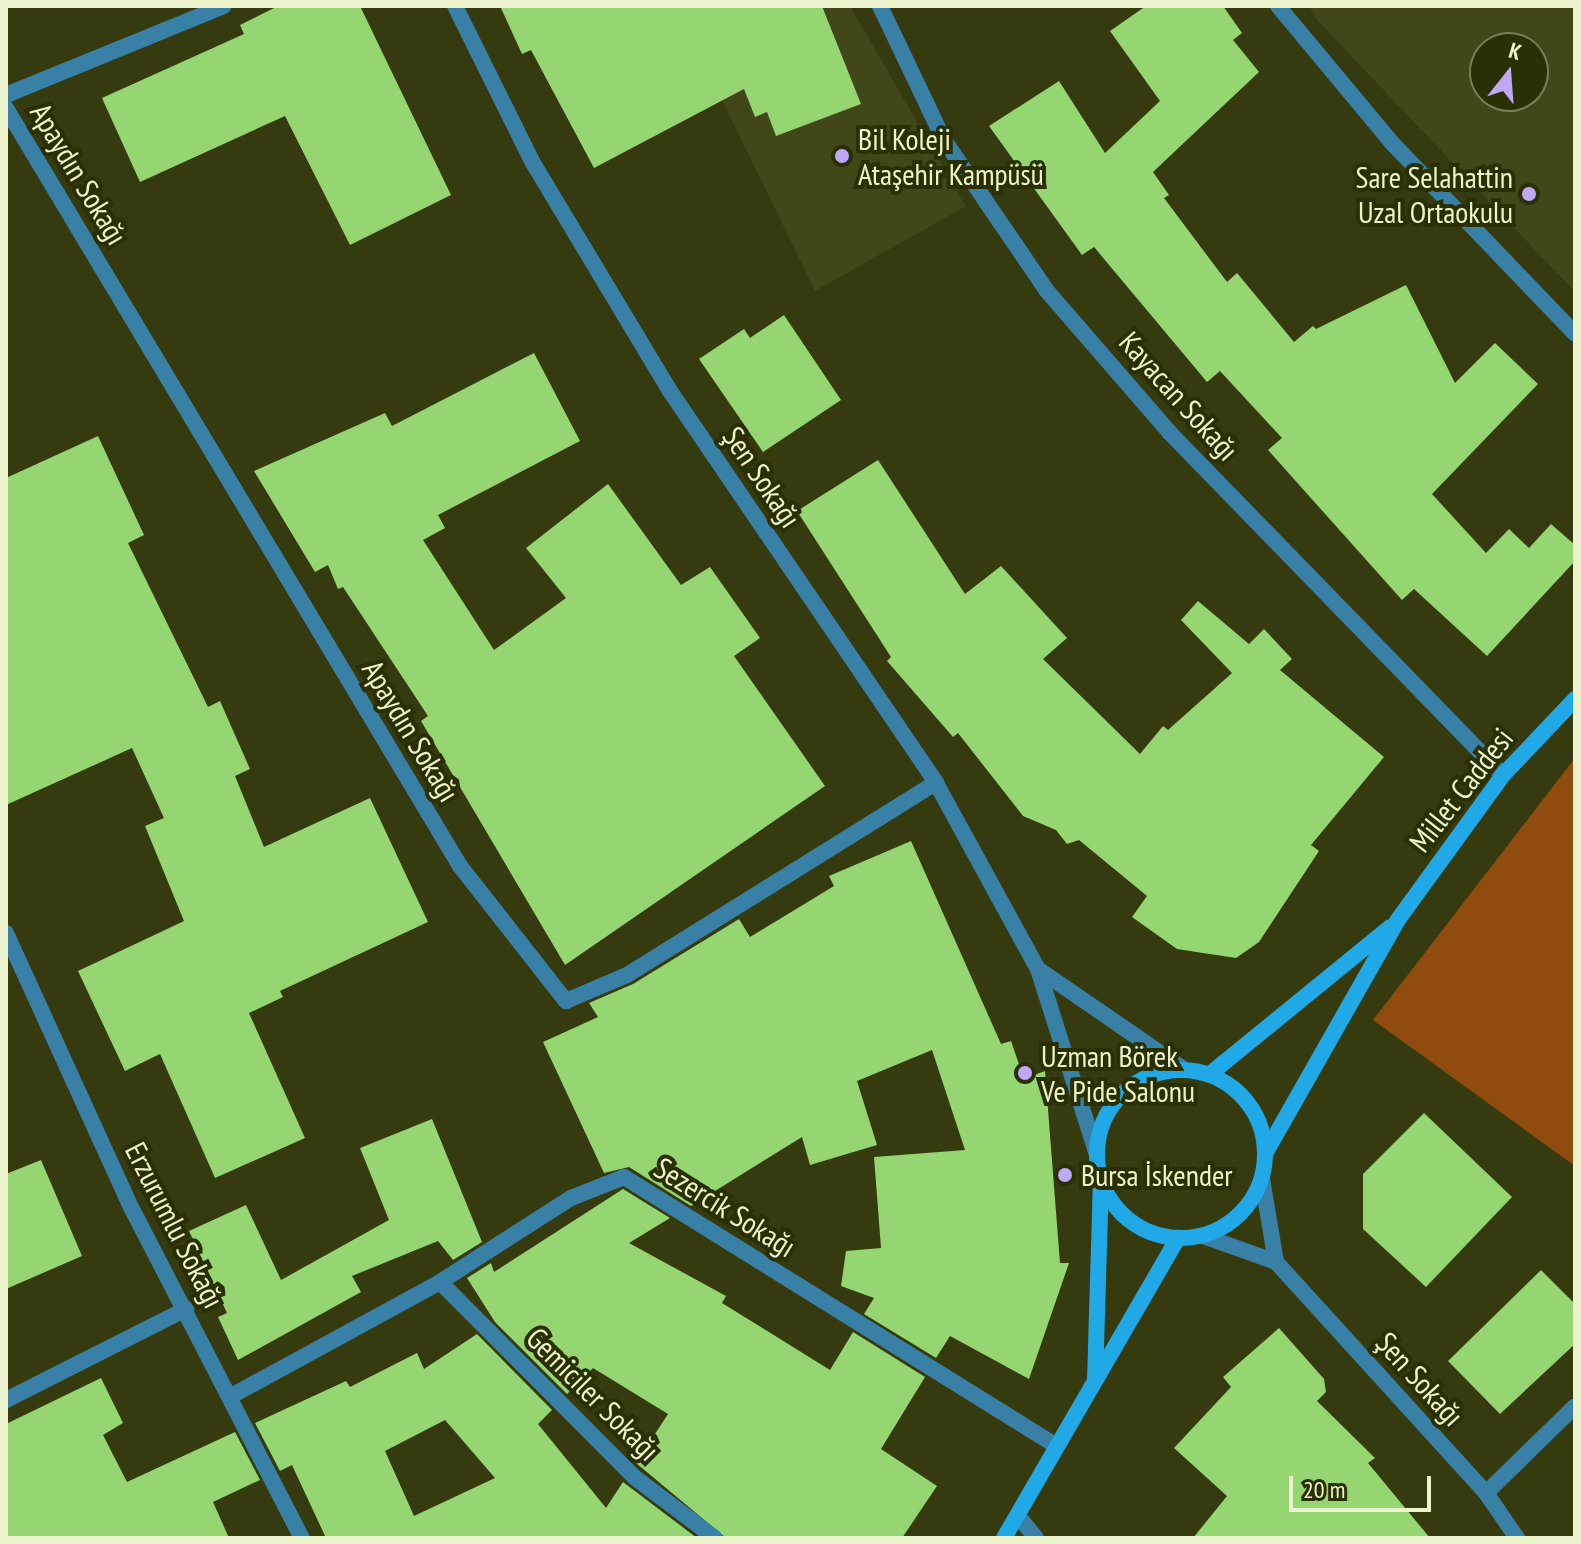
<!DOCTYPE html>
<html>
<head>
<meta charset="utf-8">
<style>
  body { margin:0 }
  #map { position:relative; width:1581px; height:1544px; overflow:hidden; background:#353a0f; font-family:"PT Sans Narrow",sans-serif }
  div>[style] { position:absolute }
  .built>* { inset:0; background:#414718 }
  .green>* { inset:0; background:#904c0e }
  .building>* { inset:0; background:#95d572 }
  .street>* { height:16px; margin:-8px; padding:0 8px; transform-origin:8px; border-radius:8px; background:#3980a7 }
  .secondary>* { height:16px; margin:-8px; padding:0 8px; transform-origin:8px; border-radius:8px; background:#21a9e7 }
  .secondary>.ring { margin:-8px; padding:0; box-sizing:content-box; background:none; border:16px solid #21a9e7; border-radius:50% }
  .dots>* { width:22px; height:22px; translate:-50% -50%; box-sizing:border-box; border:4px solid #2b2f04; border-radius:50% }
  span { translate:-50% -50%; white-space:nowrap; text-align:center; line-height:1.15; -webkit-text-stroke:8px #2b2f04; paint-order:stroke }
  .poi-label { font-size:30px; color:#edf4cd }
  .left { translate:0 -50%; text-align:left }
  .right { translate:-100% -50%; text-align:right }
  .street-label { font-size:30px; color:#edf4cd }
  .frame { position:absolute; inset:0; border:8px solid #edf4cd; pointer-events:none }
  .north { position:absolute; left:1469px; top:32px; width:80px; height:80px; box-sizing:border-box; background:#2b2f04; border:2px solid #797e54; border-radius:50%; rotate:17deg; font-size:22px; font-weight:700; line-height:32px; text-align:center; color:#edf4cd }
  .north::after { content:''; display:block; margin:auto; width:28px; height:36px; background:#bda9f5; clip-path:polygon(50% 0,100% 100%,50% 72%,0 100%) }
  .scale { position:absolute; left:1289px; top:1476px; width:142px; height:36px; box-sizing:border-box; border:4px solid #edf4cd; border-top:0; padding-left:10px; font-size:24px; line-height:28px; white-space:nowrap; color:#edf4cd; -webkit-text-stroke:6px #2b2f04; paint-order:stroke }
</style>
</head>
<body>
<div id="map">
  <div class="built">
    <i style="clip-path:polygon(676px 6px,850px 6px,966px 206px,815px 291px)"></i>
    <i style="clip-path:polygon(evenodd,1309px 6px,1575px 6px,1575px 292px,1317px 20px,1309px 6px,1485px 48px,1533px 48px,1533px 96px,1485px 96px,1485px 48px)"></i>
  </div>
  <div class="green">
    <i style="clip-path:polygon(1575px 758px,1575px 1166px,1373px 1020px)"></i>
  </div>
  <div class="building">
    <i style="clip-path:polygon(278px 6px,360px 6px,451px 195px,350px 245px,285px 116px,140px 182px,102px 98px,244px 34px,240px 25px)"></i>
    <i style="clip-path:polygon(500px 6px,822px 6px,861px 104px,776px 136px,767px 112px,755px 117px,744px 89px,594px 168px,531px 50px,522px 54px)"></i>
    <i style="clip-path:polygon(1146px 6px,1223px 6px,1242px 33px,1233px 40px,1259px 72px,1153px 172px,1169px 195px,1164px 198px,1227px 282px,1237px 273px,1294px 342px,1313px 326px,1316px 329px,1406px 285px,1455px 383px,1495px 343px,1538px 384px,1432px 494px,1486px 553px,1509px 529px,1529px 548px,1551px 524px,1575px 545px,1575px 561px,1487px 656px,1414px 589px,1402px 600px,1268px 450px,1282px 438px,1220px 371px,1207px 382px,1094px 247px,1082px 255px,989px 126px,1059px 81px,1105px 153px,1160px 101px,1110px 31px)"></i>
    <i style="clip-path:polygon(784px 315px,841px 400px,763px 452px,699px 359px,744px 329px,750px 338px)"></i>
    <i style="clip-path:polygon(534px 353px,580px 441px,438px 515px,445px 528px,423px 540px,494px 650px,566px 598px,526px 548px,608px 484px,681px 585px,710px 567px,760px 638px,734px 656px,825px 786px,565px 965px,421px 721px,428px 716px,343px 587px,338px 589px,328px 565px,315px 572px,254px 471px,385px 413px,392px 426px)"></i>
    <i style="clip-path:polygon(98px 436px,144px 535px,128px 543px,208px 707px,220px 701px,250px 769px,235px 776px,264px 847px,370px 798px,428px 922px,280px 991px,283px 997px,249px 1013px,305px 1138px,215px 1178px,160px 1054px,125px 1071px,78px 971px,184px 921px,145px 826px,164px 818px,132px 748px,6px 805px,6px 478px)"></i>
    <i style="clip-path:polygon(878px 460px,965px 594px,1001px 566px,1067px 638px,1043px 659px,1140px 754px,1163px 726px,1168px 730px,1232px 673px,1181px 620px,1198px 601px,1249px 644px,1264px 629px,1292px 659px,1280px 670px,1384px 757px,1311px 845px,1319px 851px,1259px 942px,1236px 958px,1177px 949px,1132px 917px,1147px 896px,1079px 840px,1067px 844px,1056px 830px,1023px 816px,958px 733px,953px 737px,887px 661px,891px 657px,797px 511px)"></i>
    <i style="clip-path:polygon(911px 841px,1001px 1044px,1011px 1041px,1024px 1079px,1045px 1071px,1060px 1263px,1069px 1263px,1029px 1379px,950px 1336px,936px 1358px,864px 1314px,874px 1298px,841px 1286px,846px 1251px,881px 1248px,874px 1157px,965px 1150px,932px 1050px,857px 1081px,877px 1145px,810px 1165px,802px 1137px,691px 1206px,629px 1167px,604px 1173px,543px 1042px,598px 1017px,589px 1003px,633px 984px,739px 919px,750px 937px,834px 886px,829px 876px)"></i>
    <i style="clip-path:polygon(1424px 1113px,1512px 1197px,1426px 1287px,1363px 1229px,1363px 1174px)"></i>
    <i style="clip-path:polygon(432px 1119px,482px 1242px,453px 1260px,438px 1241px,352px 1276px,361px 1292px,238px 1360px,218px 1317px,227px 1313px,189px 1231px,246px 1205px,281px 1280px,389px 1220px,360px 1148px)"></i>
    <i style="clip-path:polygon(41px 1160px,82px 1256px,6px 1289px,6px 1174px)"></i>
    <i style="clip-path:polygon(623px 1189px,670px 1218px,629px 1243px,726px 1296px,722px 1303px,830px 1370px,853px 1332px,925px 1377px,881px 1449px,937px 1486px,902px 1538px,726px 1538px,636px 1463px,668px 1414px,593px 1368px,567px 1394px,495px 1322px,467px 1278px,491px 1263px,494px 1272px)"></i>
    <i style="clip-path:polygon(1541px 1270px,1575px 1304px,1575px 1344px,1500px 1414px,1448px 1361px)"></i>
    <i style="clip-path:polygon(1279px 1328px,1324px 1379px,1326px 1392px,1317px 1401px,1375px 1458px,1368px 1463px,1430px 1538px,1193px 1538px,1227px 1496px,1174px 1448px,1231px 1387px,1223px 1377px)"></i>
    <i style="clip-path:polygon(evenodd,477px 1334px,552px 1410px,538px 1424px,606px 1508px,623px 1482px,697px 1538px,326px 1538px,292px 1465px,280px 1471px,255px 1423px,346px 1381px,350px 1387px,417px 1353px,424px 1369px,477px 1334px,445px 1420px,495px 1478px,414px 1516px,385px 1451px,445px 1420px)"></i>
    <i style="clip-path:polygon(101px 1378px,123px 1423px,103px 1435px,127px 1482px,235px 1432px,260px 1480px,213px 1502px,229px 1538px,6px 1538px,6px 1424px)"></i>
  </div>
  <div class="street">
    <i style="left:455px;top:6px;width:175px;rotate:63.6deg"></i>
    <i style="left:533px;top:163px;width:266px;rotate:59deg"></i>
    <i style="left:670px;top:391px;width:474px;rotate:55.8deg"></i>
    <i style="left:936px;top:783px;width:212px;rotate:61.3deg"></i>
    <i style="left:1038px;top:969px;width:195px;rotate:72.4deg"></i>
    <i style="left:880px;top:6px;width:148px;rotate:64.5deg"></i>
    <i style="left:944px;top:140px;width:183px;rotate:55.7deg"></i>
    <i style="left:1047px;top:291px;width:188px;rotate:49.1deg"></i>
    <i style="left:1170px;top:433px;width:477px;rotate:45.8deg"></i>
    <i style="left:1278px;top:6px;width:180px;rotate:50.2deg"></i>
    <i style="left:1393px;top:144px;width:263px;rotate:46.2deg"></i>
    <i style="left:6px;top:95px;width:235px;rotate:-22.2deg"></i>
    <i style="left:6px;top:108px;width:884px;rotate:59.08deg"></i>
    <i style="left:460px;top:866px;width:172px;rotate:51.9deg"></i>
    <i style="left:566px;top:1001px;width:66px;rotate:-23.1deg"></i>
    <i style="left:627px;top:975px;width:364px;rotate:-31.9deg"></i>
    <i style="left:6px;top:933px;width:303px;rotate:65.5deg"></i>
    <i style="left:132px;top:1209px;width:370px;rotate:62.7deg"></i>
    <i style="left:1038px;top:969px;width:178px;rotate:34.5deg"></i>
    <i style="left:1262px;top:1179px;width:84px;rotate:80.4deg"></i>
    <i style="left:1203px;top:1236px;width:77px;rotate:19.6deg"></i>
    <i style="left:1276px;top:1262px;width:312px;rotate:47.7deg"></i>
    <i style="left:1486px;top:1493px;width:55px;rotate:55.4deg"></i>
    <i style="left:440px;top:1282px;width:275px;rotate:45.1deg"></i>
    <i style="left:634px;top:1477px;width:101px;rotate:37deg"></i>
    <i style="left:233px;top:1395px;width:236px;rotate:-28.6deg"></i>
    <i style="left:440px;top:1282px;width:156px;rotate:-32.7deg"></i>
    <i style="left:571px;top:1198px;width:57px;rotate:-21.6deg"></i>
    <i style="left:624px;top:1177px;width:508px;rotate:31.87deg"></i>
    <i style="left:6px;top:1400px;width:202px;rotate:-26.8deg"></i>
    <i style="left:1486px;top:1493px;width:124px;rotate:-44.3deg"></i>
    <i style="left:1019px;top:1517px;width:27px;rotate:51deg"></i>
  </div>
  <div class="secondary">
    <i class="ring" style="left:1097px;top:1070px;width:152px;height:152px"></i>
    <i style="left:1210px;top:1074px;width:232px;rotate:-39.2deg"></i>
    <i style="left:1266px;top:1152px;width:266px;rotate:-60.4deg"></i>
    <i style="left:1397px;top:921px;width:180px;rotate:-54deg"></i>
    <i style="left:1503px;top:775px;width:105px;rotate:-46.5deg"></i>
    <i style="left:1095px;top:1381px;width:197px;rotate:-88.3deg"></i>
    <i style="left:1004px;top:1538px;width:347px;rotate:-59.9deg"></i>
  </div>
  <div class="dots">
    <i style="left:842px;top:156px;background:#bda9f5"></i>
    <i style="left:1529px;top:194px;background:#bda9f5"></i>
    <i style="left:1025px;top:1073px;background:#bda9f5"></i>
    <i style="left:1065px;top:1175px;background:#bda9f5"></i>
  </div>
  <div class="poi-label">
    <span class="left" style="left:858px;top:156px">Bil Koleji<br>Ataşehir Kampüsü</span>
    <span class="right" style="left:1513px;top:194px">Sare Selahattin<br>Uzal Ortaokulu</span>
    <span class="left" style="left:1041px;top:1073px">Uzman Börek<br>Ve Pide Salonu</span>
    <span class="left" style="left:1081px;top:1175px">Bursa İskender</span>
  </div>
  <div class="street-label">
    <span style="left:79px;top:174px;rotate:59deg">Apaydın Sokağı</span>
    <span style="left:1179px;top:396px;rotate:48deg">Kayacan Sokağı</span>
    <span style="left:762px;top:477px;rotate:56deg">Şen Sokağı</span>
    <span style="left:411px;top:731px;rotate:59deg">Apaydın Sokağı</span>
    <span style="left:1461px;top:790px;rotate:-52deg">Millet Caddesi</span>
    <span style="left:725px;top:1207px;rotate:32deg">Sezercik Sokağı</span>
    <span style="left:175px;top:1225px;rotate:63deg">Erzurumlu Sokağı</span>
    <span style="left:1420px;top:1379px;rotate:48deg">Şen Sokağı</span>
    <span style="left:593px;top:1394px;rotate:45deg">Gemiciler Sokağı</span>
  </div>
  <div class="frame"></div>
  <div class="north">K</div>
  <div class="scale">20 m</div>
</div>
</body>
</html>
